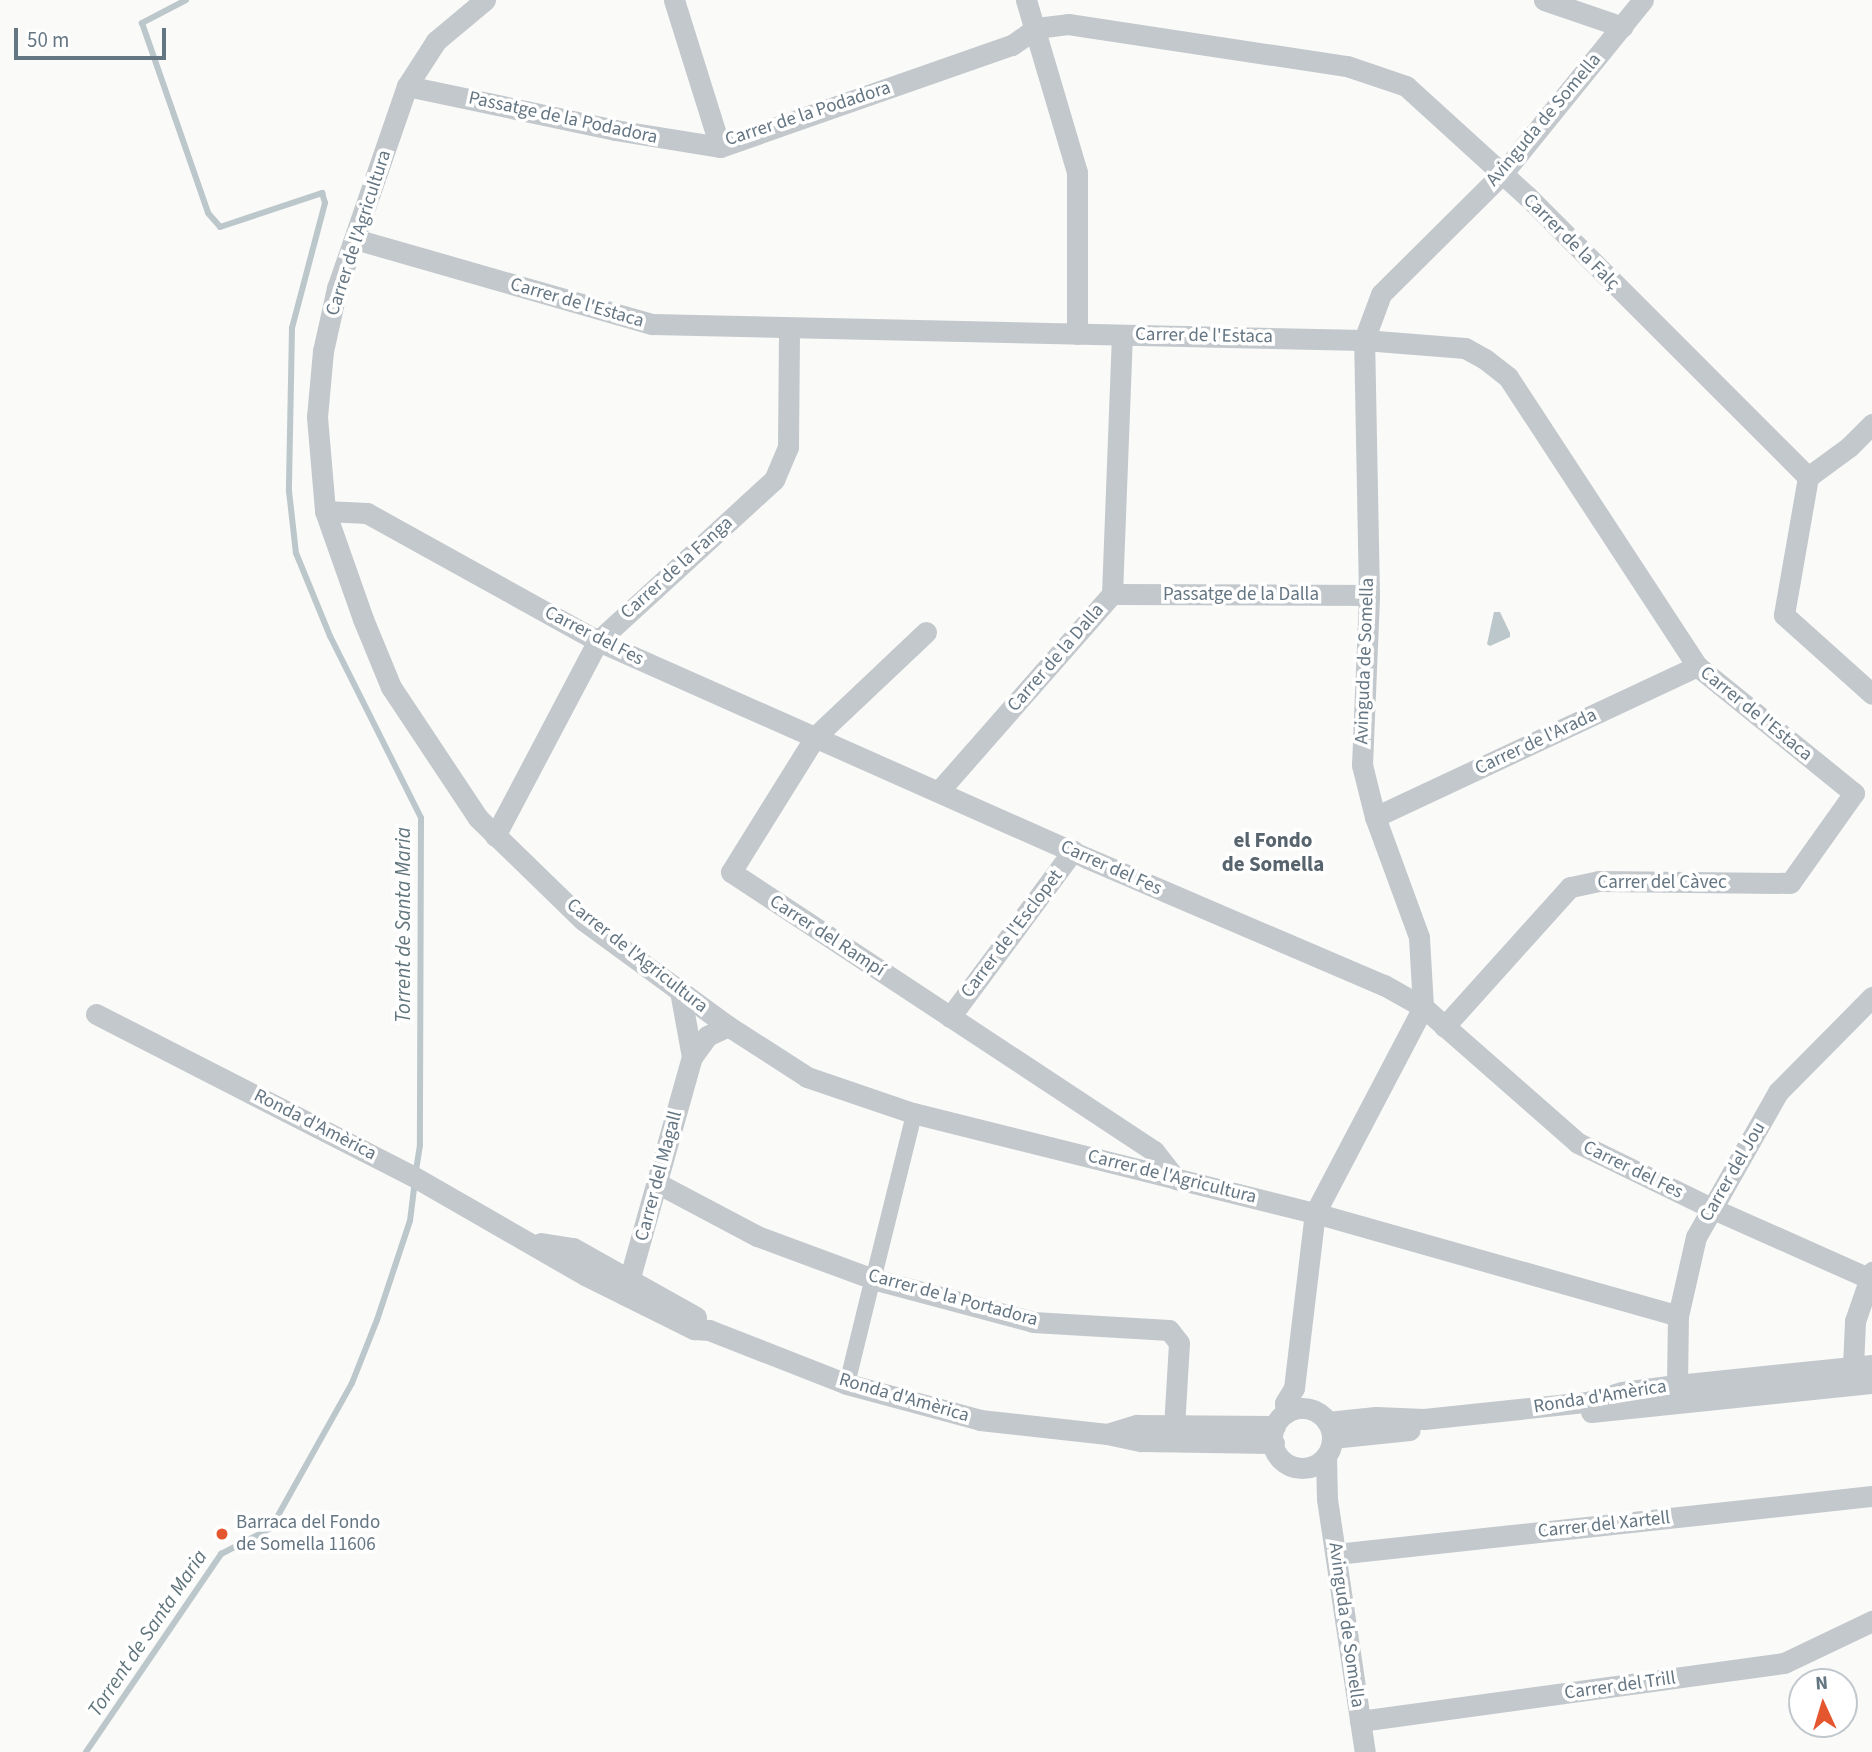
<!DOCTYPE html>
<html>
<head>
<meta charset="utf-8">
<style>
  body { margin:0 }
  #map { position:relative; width:1872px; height:1752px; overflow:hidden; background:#fafaf8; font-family:"Source Sans 3",sans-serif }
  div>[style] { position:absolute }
  .water>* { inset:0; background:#bbc7cb }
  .stream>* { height:6px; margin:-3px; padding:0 3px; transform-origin:3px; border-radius:3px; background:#bbc7cb }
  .pedestrian>* { height:16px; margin:-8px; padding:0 8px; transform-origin:8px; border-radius:8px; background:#c3c8cc }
  .minor>* { height:21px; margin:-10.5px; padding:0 10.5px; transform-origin:10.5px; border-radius:10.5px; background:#c3c8cc }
  .minor>.ring { margin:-10.5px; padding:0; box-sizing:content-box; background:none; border:21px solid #c3c8cc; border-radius:50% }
  .dots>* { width:19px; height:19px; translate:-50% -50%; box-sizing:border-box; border:4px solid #fff; border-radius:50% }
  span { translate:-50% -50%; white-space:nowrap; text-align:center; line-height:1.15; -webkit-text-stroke:7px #fff; paint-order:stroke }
  .street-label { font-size:19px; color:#657683 }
  .poi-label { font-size:19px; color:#657683 }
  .left { translate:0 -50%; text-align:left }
  .neighbourhood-label { font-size:21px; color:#57646e; font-weight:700 }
  .water-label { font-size:21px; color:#60757c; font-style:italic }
  .north { position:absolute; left:1788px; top:1668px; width:70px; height:70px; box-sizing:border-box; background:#fff; border:2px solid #c1c8cd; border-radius:50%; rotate:356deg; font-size:19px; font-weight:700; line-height:28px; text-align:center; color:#657683 }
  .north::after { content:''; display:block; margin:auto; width:24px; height:32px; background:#e4572e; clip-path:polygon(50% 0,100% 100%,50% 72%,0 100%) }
  .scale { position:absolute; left:14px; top:28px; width:152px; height:32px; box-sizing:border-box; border:4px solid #657683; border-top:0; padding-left:9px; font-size:21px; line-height:24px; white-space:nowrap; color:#657683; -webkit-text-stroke:5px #fff; paint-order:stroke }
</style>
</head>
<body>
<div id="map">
  <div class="water">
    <i style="clip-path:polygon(1494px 612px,1500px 612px,1510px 633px,1510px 637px,1490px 646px,1487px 644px)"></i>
  </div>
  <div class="stream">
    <i style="left:186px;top:0;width:50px;rotate:152.4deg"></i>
    <i style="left:142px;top:23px;width:201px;rotate:70.8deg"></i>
    <i style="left:208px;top:213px;width:18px;rotate:49deg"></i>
    <i style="left:220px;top:227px;width:108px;rotate:-18.4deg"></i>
    <i style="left:322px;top:193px;width:10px;rotate:73deg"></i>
    <i style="left:325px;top:203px;width:129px;rotate:104.8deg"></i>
    <i style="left:292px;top:328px;width:163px;rotate:91.1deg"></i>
    <i style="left:289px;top:491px;width:62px;rotate:83.6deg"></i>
    <i style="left:296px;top:553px;width:90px;rotate:67.7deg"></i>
    <i style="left:330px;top:636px;width:203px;rotate:63.4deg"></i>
    <i style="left:421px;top:818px;width:327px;rotate:90.2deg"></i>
    <i style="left:420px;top:1145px;width:26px;rotate:99deg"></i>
    <i style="left:86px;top:1752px;width:240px;rotate:-55.7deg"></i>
    <i style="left:221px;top:1554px;width:56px;rotate:-27.5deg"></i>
    <i style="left:271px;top:1528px;width:166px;rotate:-60.8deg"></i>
    <i style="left:352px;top:1383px;width:68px;rotate:-68.4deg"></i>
    <i style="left:377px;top:1320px;width:104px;rotate:-71.6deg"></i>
    <i style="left:410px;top:1221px;width:39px;rotate:-83deg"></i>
  </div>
  <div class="pedestrian">
    <i style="left:876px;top:1268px;width:154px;rotate:-76.1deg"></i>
    <i style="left:847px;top:1384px;width:97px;rotate:-76.3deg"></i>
  </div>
  <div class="minor">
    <i style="left:485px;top:0;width:64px;rotate:140.1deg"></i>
    <i style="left:436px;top:41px;width:54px;rotate:122.8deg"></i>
    <i style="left:407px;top:86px;width:214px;rotate:109.1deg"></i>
    <i style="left:337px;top:288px;width:65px;rotate:102.5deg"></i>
    <i style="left:323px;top:351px;width:66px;rotate:95.2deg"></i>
    <i style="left:317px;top:417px;width:94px;rotate:85.1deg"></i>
    <i style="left:325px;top:511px;width:114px;rotate:70.6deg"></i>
    <i style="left:363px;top:619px;width:74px;rotate:67.6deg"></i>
    <i style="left:391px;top:687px;width:157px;rotate:56.4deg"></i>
    <i style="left:478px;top:818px;width:146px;rotate:44.2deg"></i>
    <i style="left:583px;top:920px;width:180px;rotate:36.2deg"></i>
    <i style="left:728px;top:1026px;width:94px;rotate:32.8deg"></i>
    <i style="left:807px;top:1077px;width:112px;rotate:18.8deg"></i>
    <i style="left:913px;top:1113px;width:414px;rotate:14deg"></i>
    <i style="left:1315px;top:1213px;width:377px;rotate:15.8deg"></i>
    <i style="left:674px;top:0;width:154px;rotate:72.6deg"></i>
    <i style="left:1026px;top:0;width:179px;rotate:73.5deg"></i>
    <i style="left:1077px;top:172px;width:162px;rotate:90deg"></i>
    <i style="left:1544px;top:0;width:83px;rotate:18.9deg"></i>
    <i style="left:407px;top:86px;width:213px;rotate:11.9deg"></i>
    <i style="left:615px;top:130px;width:106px;rotate:9.2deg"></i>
    <i style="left:720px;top:147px;width:309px;rotate:-19.3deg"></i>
    <i style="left:1012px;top:45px;width:29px;rotate:-35deg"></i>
    <i style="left:1036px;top:28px;width:32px;rotate:-7deg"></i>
    <i style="left:1068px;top:24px;width:282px;rotate:8.6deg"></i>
    <i style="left:1347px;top:66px;width:62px;rotate:18.7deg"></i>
    <i style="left:1406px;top:86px;width:164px;rotate:42.3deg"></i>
    <i style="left:1527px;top:196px;width:397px;rotate:45deg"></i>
    <i style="left:1808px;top:477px;width:140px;rotate:99.9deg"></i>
    <i style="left:1784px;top:615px;width:118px;rotate:41.9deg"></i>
    <i style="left:355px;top:239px;width:309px;rotate:16deg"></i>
    <i style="left:652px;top:324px;width:712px;rotate:1.29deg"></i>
    <i style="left:1364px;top:340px;width:101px;rotate:4.5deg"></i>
    <i style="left:1465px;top:348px;width:23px;rotate:29deg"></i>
    <i style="left:1485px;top:359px;width:29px;rotate:38deg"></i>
    <i style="left:1508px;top:377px;width:345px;rotate:56.8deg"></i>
    <i style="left:1697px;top:666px;width:202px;rotate:39deg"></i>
    <i style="left:1854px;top:793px;width:110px;rotate:125.4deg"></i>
    <i style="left:1790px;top:883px;width:191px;rotate:-179.4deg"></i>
    <i style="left:1599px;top:881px;width:30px;rotate:168deg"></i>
    <i style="left:1570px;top:887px;width:188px;rotate:132deg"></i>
    <i style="left:1808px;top:477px;width:51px;rotate:-36.2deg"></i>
    <i style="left:1849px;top:447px;width:33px;rotate:-45deg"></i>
    <i style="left:325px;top:511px;width:42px;rotate:2.7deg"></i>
    <i style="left:367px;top:513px;width:264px;rotate:29deg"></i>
    <i style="left:598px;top:641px;width:535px;rotate:23.93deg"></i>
    <i style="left:1087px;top:858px;width:323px;rotate:23.2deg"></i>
    <i style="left:1384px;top:985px;width:45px;rotate:29.4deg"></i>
    <i style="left:1423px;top:1007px;width:206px;rotate:41.3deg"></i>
    <i style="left:1578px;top:1143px;width:148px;rotate:26deg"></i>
    <i style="left:1711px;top:1208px;width:172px;rotate:24deg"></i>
    <i style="left:1112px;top:594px;width:257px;rotate:0.2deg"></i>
    <i style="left:926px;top:632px;width:153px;rotate:136.6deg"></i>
    <i style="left:815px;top:737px;width:159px;rotate:121.9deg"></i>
    <i style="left:731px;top:872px;width:507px;rotate:33.41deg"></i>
    <i style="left:1154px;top:1151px;width:36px;rotate:52deg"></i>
    <i style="left:939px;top:791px;width:262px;rotate:-48.7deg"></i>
    <i style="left:1112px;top:594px;width:259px;rotate:-87.8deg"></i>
    <i style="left:1375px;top:817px;width:356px;rotate:-25.1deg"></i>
    <i style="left:495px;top:836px;width:221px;rotate:-62.2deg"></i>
    <i style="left:598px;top:641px;width:239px;rotate:-42.5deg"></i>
    <i style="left:774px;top:480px;width:36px;rotate:-67deg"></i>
    <i style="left:788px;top:447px;width:119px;rotate:-89.5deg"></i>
    <i style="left:680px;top:991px;width:67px;rotate:79.7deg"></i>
    <i style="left:96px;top:1014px;width:354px;rotate:27.1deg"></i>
    <i style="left:411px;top:1175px;width:201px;rotate:29.9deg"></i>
    <i style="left:585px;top:1275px;width:122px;rotate:26.4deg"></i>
    <i style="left:694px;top:1329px;width:15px;rotate:4deg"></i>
    <i style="left:709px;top:1330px;width:148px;rotate:21.4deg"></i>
    <i style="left:847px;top:1384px;width:138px;rotate:15.1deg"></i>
    <i style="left:980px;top:1420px;width:128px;rotate:6.3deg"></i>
    <i style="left:1107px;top:1434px;width:35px;rotate:12deg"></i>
    <i style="left:1141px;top:1441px;width:133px;rotate:0.9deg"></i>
    <i style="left:950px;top:1017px;width:207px;rotate:-53.5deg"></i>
    <i style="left:657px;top:1183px;width:113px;rotate:27.9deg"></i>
    <i style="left:757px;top:1236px;width:124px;rotate:20.3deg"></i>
    <i style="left:873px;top:1279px;width:166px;rotate:15deg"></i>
    <i style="left:1033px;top:1322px;width:136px;rotate:3.4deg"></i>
    <i style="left:1169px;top:1330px;width:16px;rotate:52deg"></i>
    <i style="left:1179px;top:1343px;width:84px;rotate:93.4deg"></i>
    <i style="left:541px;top:1243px;width:32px;rotate:9deg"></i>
    <i style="left:573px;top:1248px;width:141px;rotate:29.3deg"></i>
    <i style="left:625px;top:1295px;width:247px;rotate:-74.3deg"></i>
    <i style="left:692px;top:1057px;width:26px;rotate:-54deg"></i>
    <i style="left:707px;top:1036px;width:23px;rotate:-25deg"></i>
    <i style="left:1853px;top:1367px;width:46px;rotate:-87.5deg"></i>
    <i style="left:1855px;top:1321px;width:52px;rotate:-70.9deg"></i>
    <i style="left:1677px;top:1385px;width:69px;rotate:-89.2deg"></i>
    <i style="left:1678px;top:1316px;width:81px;rotate:-77.2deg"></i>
    <i style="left:1696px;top:1237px;width:167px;rotate:-60.5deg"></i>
    <i style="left:1778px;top:1092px;width:134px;rotate:-45.3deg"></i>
    <i class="ring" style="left:1272px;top:1408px;width:39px;height:39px"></i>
    <i style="left:1591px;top:1412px;width:282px;rotate:-5.9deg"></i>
    <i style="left:1286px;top:1413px;width:10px;rotate:-96deg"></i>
    <i style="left:1285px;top:1403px;width:17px;rotate:-59deg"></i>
    <i style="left:1294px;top:1388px;width:176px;rotate:-83.2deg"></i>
    <i style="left:1315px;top:1213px;width:233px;rotate:-62.3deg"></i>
    <i style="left:1423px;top:1007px;width:70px;rotate:-93.3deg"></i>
    <i style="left:1419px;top:937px;width:128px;rotate:-110.1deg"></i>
    <i style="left:1375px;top:817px;width:54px;rotate:-104deg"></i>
    <i style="left:1362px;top:765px;width:170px;rotate:-87.6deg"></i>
    <i style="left:1369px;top:595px;width:255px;rotate:-91.1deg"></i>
    <i style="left:1364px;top:340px;width:49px;rotate:-69.7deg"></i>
    <i style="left:1381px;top:294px;width:170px;rotate:-44.8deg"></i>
    <i style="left:1502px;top:174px;width:224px;rotate:-51deg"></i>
    <i style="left:1327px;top:1422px;width:49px;rotate:-5.8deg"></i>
    <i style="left:1376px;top:1417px;width:48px;rotate:2.4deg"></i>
    <i style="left:1424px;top:1419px;width:164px;rotate:-6deg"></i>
    <i style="left:1587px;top:1402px;width:36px;rotate:-16deg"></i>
    <i style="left:1622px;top:1392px;width:55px;rotate:-7.3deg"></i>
    <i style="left:1677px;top:1385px;width:196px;rotate:-5.9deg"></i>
    <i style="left:1110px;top:1433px;width:28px;rotate:-17deg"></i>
    <i style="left:1137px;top:1425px;width:138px;rotate:0.4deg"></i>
    <i style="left:1332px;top:1438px;width:78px;rotate:-5.9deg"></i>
    <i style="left:1326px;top:1456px;width:43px;rotate:88.7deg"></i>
    <i style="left:1327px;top:1499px;width:256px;rotate:81.5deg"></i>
    <i style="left:1336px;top:1554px;width:539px;rotate:-6.18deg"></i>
    <i style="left:1360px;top:1721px;width:428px;rotate:-7.8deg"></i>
    <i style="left:1784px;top:1663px;width:98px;rotate:-25.5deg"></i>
  </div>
  <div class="dots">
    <i style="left:222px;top:1534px;background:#e4572e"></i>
  </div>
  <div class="street-label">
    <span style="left:808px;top:114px;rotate:-18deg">Carrer de la Podadora</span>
    <span style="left:563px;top:118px;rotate:12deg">Passatge de la Podadora</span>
    <span style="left:1544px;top:120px;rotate:-50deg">Avinguda de Somella</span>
    <span style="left:359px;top:233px;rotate:-72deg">Carrer de l'Agricultura</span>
    <span style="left:1571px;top:242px;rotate:45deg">Carrer de la Falç</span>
    <span style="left:577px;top:303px;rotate:16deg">Carrer de l'Estaca</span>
    <span style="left:1204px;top:336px;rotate:1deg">Carrer de l'Estaca</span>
    <span style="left:677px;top:568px;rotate:-42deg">Carrer de la Fanga</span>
    <span style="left:1241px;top:595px">Passatge de la Dalla</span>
    <span style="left:594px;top:636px;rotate:27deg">Carrer del Fes</span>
    <span style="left:1056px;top:658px;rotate:-49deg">Carrer de la Dalla</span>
    <span style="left:1365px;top:661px;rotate:-88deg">Avinguda de Somella</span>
    <span style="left:1756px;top:714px;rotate:39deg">Carrer de l'Estaca</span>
    <span style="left:1536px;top:742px;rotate:-25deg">Carrer de l'Arada</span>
    <span style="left:1111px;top:868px;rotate:24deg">Carrer del Fes</span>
    <span style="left:1662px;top:883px">Carrer del Càvec</span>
    <span style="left:1012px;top:934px;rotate:-53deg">Carrer de l'Esclopet</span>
    <span style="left:827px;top:936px;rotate:33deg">Carrer del Rampí</span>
    <span style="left:637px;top:956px;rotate:38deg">Carrer de l'Agricultura</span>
    <span style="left:315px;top:1125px;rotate:27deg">Ronda d'Amèrica</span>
    <span style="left:1633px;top:1170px;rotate:26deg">Carrer del Fes</span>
    <span style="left:1733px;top:1172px;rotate:-60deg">Carrer del Jou</span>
    <span style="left:659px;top:1176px;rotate:-75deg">Carrer del Magall</span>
    <span style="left:1172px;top:1177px;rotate:14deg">Carrer de l'Agricultura</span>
    <span style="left:953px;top:1298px;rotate:15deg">Carrer de la Portadora</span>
    <span style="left:1600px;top:1397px;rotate:-9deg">Ronda d'Amèrica</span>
    <span style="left:904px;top:1398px;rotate:16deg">Ronda d'Amèrica</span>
    <span style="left:1604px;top:1525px;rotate:-6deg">Carrer del Xartell</span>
    <span style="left:1346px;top:1625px;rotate:82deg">Avinguda de Somella</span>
    <span style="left:1620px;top:1686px;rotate:-8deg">Carrer del Trill</span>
  </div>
  <div class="poi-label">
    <span class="left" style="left:236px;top:1534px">Barraca del Fondo<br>de Somella 11606</span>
  </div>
  <div class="neighbourhood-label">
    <span style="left:1273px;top:852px">el Fondo<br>de Somella</span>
  </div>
  <div class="water-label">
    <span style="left:403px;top:925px;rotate:-90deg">Torrent de Santa Maria</span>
    <span style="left:147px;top:1633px;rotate:-56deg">Torrent de Santa Maria</span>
  </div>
  <div class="north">N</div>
  <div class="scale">50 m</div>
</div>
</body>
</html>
